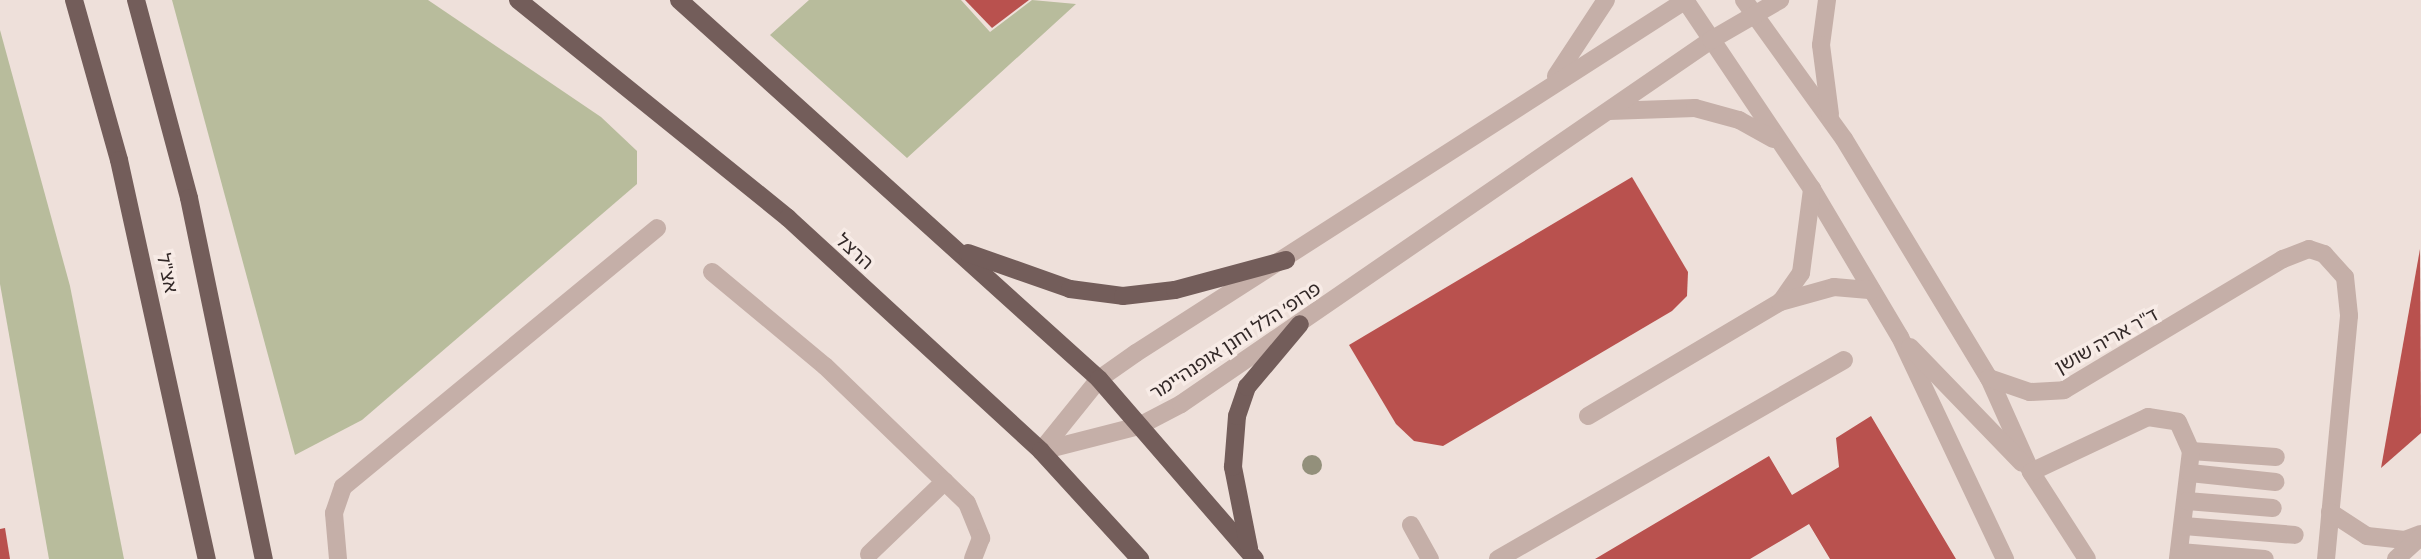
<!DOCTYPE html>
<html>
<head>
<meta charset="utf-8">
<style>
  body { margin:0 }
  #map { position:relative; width:2421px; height:559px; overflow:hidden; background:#eee0da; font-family:"Titillium Web","Noto Sans Hebrew",sans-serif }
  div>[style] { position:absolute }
  .green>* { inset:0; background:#b8bc9c }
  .building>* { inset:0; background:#b9514e }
  .minor>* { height:18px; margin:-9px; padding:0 9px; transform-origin:9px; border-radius:9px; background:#c5afa8 }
  .major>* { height:18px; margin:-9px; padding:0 9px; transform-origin:9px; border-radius:9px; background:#735d5a }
  .trees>* { width:20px; height:20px; margin:-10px; border-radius:50%; background:#93907b }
  span { translate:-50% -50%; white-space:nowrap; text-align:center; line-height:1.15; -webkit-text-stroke:7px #f7ebe6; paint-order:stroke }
  .street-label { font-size:19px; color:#322827 }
</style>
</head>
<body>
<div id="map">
  <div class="green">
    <i style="clip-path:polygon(172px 0,428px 0,601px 117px,637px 151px,637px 184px,362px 420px,295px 455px)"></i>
    <i style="clip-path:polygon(809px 0,961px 0,990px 32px,1032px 0,1076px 4px,907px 158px,770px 35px)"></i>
    <i style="clip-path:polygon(0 30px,70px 286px,124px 559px,49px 559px,0 284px)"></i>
  </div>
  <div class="building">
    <i style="clip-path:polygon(965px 0,1029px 0,992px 28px)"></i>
    <i style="clip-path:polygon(1632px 177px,1688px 272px,1687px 296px,1672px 311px,1443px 446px,1414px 441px,1396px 424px,1349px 345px)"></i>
    <i style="clip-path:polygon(2420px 249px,2421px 433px,2381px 468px)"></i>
    <i style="clip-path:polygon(1871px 416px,1956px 559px,1830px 559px,1809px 524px,1750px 559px,1595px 559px,1769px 456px,1792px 495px,1839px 467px,1836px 438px)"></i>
    <i style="clip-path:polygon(5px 528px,10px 559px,0 559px,0 529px)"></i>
  </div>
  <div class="minor">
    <i style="left:1685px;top:0;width:228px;rotate:56.1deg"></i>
    <i style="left:1812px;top:189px;width:172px;rotate:59.3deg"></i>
    <i style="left:1900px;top:337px;width:246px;rotate:64.7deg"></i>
    <i style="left:1744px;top:0;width:171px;rotate:54.3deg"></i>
    <i style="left:1844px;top:139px;width:280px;rotate:58.8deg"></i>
    <i style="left:1989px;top:378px;width:103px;rotate:65.9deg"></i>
    <i style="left:2031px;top:472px;width:103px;rotate:57.2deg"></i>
    <i style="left:1827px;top:0;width:45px;rotate:97.6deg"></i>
    <i style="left:1821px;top:45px;width:70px;rotate:82.6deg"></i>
    <i style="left:1556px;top:76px;width:91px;rotate:-56.7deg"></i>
    <i style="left:1609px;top:111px;width:86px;rotate:-2deg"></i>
    <i style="left:1695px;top:108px;width:46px;rotate:15.3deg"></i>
    <i style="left:1739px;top:120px;width:39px;rotate:29deg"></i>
    <i style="left:712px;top:272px;width:147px;rotate:39.8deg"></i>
    <i style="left:825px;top:366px;width:197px;rotate:44deg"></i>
    <i style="left:967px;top:503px;width:38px;rotate:68deg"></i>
    <i style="left:981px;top:538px;width:22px;rotate:111deg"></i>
    <i style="left:1782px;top:300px;width:33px;rotate:-55deg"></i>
    <i style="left:1801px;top:273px;width:85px;rotate:-82.5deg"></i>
    <i style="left:1910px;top:347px;width:161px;rotate:46deg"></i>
    <i style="left:1989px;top:378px;width:43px;rotate:18.9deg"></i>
    <i style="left:2030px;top:392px;width:34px;rotate:-3deg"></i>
    <i style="left:2064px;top:390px;width:255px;rotate:-30.9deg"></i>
    <i style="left:2283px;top:259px;width:28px;rotate:-21deg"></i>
    <i style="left:2309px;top:249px;width:16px;rotate:18deg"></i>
    <i style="left:2324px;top:254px;width:31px;rotate:48deg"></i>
    <i style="left:2345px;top:277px;width:39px;rotate:84deg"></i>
    <i style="left:2349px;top:316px;width:244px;rotate:95.4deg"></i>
    <i style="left:1588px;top:416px;width:223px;rotate:-30.7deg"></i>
    <i style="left:1780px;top:302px;width:56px;rotate:-15.5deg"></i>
    <i style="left:1834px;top:287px;width:38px;rotate:5deg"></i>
    <i style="left:1041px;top:451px;width:101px;rotate:-14.3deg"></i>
    <i style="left:1139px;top:426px;width:47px;rotate:-27.6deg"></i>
    <i style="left:1181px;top:404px;width:643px;rotate:-34.48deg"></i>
    <i style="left:1711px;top:40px;width:80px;rotate:-30.1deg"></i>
    <i style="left:1041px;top:451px;width:92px;rotate:-51.1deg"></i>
    <i style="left:1099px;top:379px;width:45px;rotate:-35.1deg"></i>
    <i style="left:1136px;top:353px;width:654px;rotate:-32.69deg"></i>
    <i style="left:2191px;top:451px;width:85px;rotate:4deg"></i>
    <i style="left:2031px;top:472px;width:129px;rotate:-25.2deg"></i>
    <i style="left:2148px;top:417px;width:30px;rotate:9deg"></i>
    <i style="left:2178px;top:422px;width:32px;rotate:66deg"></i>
    <i style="left:2191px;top:451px;width:109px;rotate:96.9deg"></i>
    <i style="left:2190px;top:473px;width:86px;rotate:6deg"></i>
    <i style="left:2187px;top:501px;width:86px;rotate:4.7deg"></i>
    <i style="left:2330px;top:512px;width:44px;rotate:33deg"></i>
    <i style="left:2367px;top:536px;width:38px;rotate:6deg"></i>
    <i style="left:2405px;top:540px;width:17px;rotate:-21deg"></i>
    <i style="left:1411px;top:525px;width:39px;rotate:61deg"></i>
    <i style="left:2184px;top:526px;width:111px;rotate:4.6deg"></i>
    <i style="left:2180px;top:552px;width:85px;rotate:4.7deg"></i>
    <i style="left:869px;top:554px;width:105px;rotate:-43.8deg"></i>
    <i style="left:338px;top:559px;width:46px;rotate:-95deg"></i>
    <i style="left:334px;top:513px;width:28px;rotate:-71deg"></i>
    <i style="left:343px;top:487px;width:407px;rotate:-39.5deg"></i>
    <i style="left:1498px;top:559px;width:399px;rotate:-29.9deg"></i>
    <i style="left:2396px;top:559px;width:31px;rotate:-42deg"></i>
  </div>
  <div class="major">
    <i style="left:74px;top:0;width:166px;rotate:74.3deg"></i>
    <i style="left:119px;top:160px;width:409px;rotate:77.6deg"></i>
    <i style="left:136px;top:0;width:205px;rotate:75deg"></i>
    <i style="left:189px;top:198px;width:369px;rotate:78.3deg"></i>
    <i style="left:518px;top:0;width:347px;rotate:38.9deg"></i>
    <i style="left:788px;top:218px;width:344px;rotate:42.6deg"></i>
    <i style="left:1041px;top:451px;width:147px;rotate:47.5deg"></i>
    <i style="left:679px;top:0;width:566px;rotate:42.06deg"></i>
    <i style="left:1099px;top:379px;width:238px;rotate:49.1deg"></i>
    <i style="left:968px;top:253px;width:108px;rotate:19.4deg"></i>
    <i style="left:1070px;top:289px;width:53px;rotate:7.5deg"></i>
    <i style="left:1123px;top:296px;width:52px;rotate:-6.6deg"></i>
    <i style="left:1175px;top:290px;width:115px;rotate:-15.1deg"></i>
    <i style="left:1249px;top:548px;width:83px;rotate:-101.2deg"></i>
    <i style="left:1233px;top:467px;width:51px;rotate:-85.5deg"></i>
    <i style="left:1237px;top:416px;width:31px;rotate:-71deg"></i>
    <i style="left:1247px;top:387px;width:82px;rotate:-49.9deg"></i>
  </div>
  <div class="trees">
    <i style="left:1312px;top:465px"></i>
  </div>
  <div class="street-label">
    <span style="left:855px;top:251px;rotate:42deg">הרצל</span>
    <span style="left:168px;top:273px;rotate:77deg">אצ"ל</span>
    <span style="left:1235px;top:340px;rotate:-33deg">פרופ׳ הלל וחנן אופנהיימר</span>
    <span style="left:2106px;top:340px;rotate:-29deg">ד"ר אריה שושן</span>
  </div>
</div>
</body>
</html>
